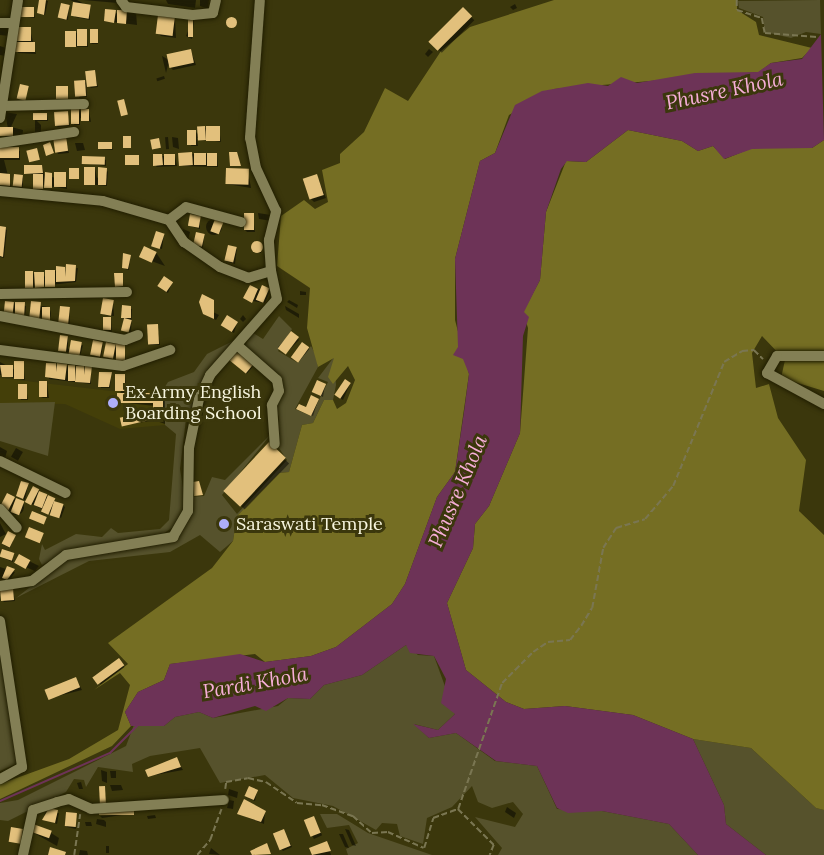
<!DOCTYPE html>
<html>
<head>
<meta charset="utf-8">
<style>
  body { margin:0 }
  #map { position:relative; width:824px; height:855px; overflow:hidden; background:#3b370c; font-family:Lora,serif }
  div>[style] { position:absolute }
  .built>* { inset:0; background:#443f09 }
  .green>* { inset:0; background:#56522c }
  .forest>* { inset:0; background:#756e23 }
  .water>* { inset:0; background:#6d3357 }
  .shadow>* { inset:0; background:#0007; transform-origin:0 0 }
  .round { border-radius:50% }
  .stream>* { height:2px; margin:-1px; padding:0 1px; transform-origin:1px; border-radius:1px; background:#6d3357 }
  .building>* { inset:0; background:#e2c07c; transform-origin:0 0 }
  .path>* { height:1.5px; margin-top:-0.75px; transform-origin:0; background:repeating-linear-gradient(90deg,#7a7652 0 6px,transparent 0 9px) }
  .roads { filter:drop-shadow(0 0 2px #211e00) drop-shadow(0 0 2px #211e00) }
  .minor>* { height:10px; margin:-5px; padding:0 5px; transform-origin:5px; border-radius:5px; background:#837f55 }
  .dots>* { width:16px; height:16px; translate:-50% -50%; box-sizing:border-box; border:3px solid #3b370c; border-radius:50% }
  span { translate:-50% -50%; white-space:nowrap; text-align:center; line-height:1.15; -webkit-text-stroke:6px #3b370c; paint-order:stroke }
  .poi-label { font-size:18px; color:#f7f5de }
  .left { translate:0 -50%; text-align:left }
  .water-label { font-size:20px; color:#f7aed8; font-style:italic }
</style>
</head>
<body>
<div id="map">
  <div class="built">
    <i style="clip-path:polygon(0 378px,111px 391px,163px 390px,165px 425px,120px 429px,65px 404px,0 403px)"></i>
  </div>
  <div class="green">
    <i style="clip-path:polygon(820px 0,821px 34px,806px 32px,791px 38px,765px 32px,763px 17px,739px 8px,738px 1px)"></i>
    <i style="clip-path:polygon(279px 316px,292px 329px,278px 351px,298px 363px,311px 346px,316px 355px,318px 367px,295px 409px,311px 416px,328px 382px,318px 378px,334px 357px,336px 385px,333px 400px,324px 400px,313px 423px,302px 425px,289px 472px,279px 473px,237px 516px,233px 541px,220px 552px,200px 535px,170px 552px,89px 561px,16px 598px,69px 557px,170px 540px,190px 497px,204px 496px,212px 477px,225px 480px,272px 433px,222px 495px,237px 514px,287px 460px,277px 445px,279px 417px,274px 404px,283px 384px,245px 345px,253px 333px,263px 339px)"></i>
    <i style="clip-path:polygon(241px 337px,186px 419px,180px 469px,186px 506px,178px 524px,158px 537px,74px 548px,42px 565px,39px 559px,42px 544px,45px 550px,76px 534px,102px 537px,111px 528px,118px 533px,160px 529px,169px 520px,176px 434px,165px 425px,163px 390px,168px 382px,194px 372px,207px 354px)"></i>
    <i style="clip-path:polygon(55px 402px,48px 456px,0 441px,0 403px)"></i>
    <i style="clip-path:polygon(0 645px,18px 763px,0 771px)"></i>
    <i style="clip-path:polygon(406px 645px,418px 655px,434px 656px,455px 714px,438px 730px,414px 724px,429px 738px,456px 733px,495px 761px,537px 766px,557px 809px,602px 811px,669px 824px,698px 855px,498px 855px,502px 848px,475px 817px,515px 827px,523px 814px,513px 802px,492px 808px,478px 802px,472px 786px,452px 807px,427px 818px,423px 844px,400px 836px,397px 824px,382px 823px,376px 830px,333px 806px,293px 798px,265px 775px,220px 783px,200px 748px,150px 756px,132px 764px,133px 772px,98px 767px,86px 787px,84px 780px,74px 779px,66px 792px,8px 821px,0 820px,0 803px,18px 800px,126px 746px,135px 722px,164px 726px,175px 717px,199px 712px,213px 718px,278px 706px,288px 698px,310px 699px,324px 685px,362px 675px)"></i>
    <i style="clip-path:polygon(693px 739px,751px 748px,816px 808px,824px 810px,824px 855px,766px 855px,726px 824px,724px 805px)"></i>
    <i style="clip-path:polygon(320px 814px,337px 814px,368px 833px,432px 855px,348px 855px,346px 849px,358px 843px,349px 825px,327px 828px)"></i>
  </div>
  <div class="forest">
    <i style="clip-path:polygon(554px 0,737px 0,737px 10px,756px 22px,759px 35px,812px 48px,802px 58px,771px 63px,759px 72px,554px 89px,509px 115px,495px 153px,480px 161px,455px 259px,455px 320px,469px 374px,455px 472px,437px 497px,405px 584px,392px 604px,336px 647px,311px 656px,265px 662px,255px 654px,170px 664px,164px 680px,138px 692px,125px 712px,131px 726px,112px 746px,0 799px,0 784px,69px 759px,118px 730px,130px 685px,120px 673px,94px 690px,128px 664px,108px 643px,212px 568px,233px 541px,237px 516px,279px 473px,289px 472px,302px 425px,313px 423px,324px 400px,333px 400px,337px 409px,346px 403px,355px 380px,348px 366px,333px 384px,328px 377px,334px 358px,318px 367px,307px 328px,310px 288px,277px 266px,281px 216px,304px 200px,315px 209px,328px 202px,322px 170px,340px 163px,340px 154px,364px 132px,385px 88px,408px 101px,441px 51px,470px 27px)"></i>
    <i style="clip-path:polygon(628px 130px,682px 141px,698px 151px,713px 146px,725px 159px,752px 148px,812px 148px,824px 140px,824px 391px,781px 378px,785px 360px,762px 336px,752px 353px,756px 388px,769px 384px,778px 418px,806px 460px,799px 511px,824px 535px,824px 810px,816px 808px,751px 748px,693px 739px,633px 715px,565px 706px,524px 709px,506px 702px,466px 670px,447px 603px,473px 548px,475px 524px,489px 506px,520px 433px,528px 328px,523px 312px,540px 280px,546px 212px,566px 161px,586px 162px)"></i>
  </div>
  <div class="water">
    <i style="clip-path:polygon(820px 0,824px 140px,812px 148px,752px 149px,724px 159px,713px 146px,698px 151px,682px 141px,628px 130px,586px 162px,567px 161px,561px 169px,546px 212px,540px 280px,524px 312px,529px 317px,523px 336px,520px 433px,489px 506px,475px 524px,473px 548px,447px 603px,466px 670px,506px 702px,524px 709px,565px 706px,633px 715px,693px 739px,724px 805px,726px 824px,766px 855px,698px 855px,669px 824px,602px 811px,568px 813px,557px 808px,537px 766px,496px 761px,456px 733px,429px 738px,413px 724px,438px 730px,455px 714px,441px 703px,446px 679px,434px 656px,410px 653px,406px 645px,362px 675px,324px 685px,310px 699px,288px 698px,266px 711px,255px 706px,213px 718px,199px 712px,175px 717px,164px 726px,131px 726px,125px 712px,138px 692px,164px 680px,170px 664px,240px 654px,265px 662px,311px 656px,336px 647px,392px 604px,405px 584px,437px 497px,455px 472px,464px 412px,469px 374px,463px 359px,453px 355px,458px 347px,455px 259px,480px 161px,495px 153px,515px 105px,542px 91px,588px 83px,608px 86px,621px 77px,637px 83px,695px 73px,758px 72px,771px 63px,802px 59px,821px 34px)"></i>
  </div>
  <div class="shadow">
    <i style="clip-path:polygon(40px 0,48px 1px,45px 15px,38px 13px)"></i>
    <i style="clip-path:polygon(70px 0,77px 0,90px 7px,90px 20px,75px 17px,75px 2px)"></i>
    <i style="clip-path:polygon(83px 0,118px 0,118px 3px)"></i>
    <i style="clip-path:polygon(166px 0,196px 0,195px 8px,168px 4px)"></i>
    <i style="clip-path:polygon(200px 0,209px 0,208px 9px,200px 6px)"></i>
    <i style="clip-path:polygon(515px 4px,517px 8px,513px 10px,510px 7px)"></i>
    <i style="clip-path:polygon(69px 6px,68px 20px,62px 19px,60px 17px)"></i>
    <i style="clip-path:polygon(33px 8px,35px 18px,20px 16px)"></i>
    <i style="left:463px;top:9px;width:16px;height:46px;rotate:45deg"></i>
    <i style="clip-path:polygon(119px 11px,136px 12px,137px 25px,106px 21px)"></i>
    <i style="clip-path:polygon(175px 19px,176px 38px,161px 36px,158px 33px)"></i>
    <i style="clip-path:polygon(193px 19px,194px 21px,192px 39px,186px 36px)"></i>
    <i style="clip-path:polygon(227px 19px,237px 20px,232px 28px,231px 26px)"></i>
    <i style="clip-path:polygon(0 26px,9px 29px,9px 36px,0 35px)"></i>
    <i style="clip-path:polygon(30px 29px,36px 54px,18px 53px,14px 30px)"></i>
    <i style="clip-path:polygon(97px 30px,98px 44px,92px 44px,91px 43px)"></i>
    <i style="clip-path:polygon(86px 31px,88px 47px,66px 46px,75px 33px)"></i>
    <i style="clip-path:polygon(0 46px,6px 48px,5px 56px,0 55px)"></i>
    <i style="clip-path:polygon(429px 49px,433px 52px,428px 57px,425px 54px)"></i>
    <i style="clip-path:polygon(191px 51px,196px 65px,173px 70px,168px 65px,166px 73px,162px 56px,169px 60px)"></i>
    <i style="clip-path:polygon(94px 71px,98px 87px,91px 88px,86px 83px,87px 97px,79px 98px,84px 81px,89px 86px)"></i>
    <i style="left:164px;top:76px;width:3px;height:8px;rotate:72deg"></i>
    <i style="clip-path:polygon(78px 110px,89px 111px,91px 122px,80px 118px,80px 125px,74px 125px)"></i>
    <i style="clip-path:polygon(5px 112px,17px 114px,11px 127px,23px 130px,22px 142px,1px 135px,8px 129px)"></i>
    <i style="clip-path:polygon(67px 113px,70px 126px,58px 127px,56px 125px)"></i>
    <i style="clip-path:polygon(47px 114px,48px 121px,37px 121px,41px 125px,41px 135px,35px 134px,35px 120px)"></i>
    <i style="clip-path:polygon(204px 128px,219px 128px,221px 142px,197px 138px,198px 146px,191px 146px,195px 131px,199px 135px)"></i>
    <i style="left:168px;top:137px;width:12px;height:3px;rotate:85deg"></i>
    <i style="clip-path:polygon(172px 137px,178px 138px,179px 149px,173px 147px)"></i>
    <i style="clip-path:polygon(65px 138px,69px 153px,58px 154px,57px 152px)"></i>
    <i style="clip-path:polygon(75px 143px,83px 143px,85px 150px,77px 151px)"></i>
    <i style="clip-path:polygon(111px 144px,113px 150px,100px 149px)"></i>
    <i style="clip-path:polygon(0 149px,20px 151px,20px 160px,4px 160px,11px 187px,0 185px)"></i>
    <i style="clip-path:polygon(192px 154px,217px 154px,218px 167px,182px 166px)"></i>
    <i style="clip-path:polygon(162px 156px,175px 156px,177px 166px,156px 167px)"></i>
    <i style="clip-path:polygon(106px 160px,106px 166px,84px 163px,104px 159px)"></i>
    <i style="clip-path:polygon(42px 166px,44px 174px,55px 178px,66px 174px,67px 189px,44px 185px,37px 190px,35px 175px,26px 173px)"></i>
    <i style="clip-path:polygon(95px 168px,97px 178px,108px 171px,107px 186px,86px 184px)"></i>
    <i style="clip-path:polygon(248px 171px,251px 188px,227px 184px)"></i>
    <i style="clip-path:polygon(317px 176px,326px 198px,314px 202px,311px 199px)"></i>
    <i style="clip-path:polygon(23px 177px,23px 188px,15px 187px,14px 186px)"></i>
    <i style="clip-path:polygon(258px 213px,271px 215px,272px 221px,259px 219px)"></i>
    <i style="clip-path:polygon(253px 215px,255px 232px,247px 232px,245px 230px)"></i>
    <i style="clip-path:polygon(200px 217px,200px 229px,190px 226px)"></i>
    <i class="round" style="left:206px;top:219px;width:16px;height:16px"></i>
    <i style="clip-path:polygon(0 227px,7px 230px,4px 258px,0 257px)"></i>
    <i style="clip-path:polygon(183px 229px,190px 232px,188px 240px,182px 236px)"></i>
    <i style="clip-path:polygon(164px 235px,162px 249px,156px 247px,154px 245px)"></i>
    <i style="clip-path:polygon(204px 236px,203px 248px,196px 247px)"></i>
    <i style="clip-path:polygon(262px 243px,261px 253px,257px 253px,251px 246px)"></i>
    <i style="clip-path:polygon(145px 248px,157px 254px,165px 266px,143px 258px)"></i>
    <i style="clip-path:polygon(237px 248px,235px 264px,228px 262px,226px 261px)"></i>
    <i style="clip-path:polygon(130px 256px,129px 270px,125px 269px,124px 267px)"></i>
    <i style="clip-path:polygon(78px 268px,76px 282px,26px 288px,32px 273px,47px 277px,47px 272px)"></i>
    <i style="clip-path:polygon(172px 283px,168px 293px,160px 288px)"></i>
    <i style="clip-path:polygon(250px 287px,270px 291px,265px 303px,246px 300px)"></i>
    <i style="clip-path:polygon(300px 291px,306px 292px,306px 295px,300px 295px)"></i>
    <i style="clip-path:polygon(289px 300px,298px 305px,297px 308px,287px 302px)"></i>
    <i style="clip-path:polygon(113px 301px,114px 316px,104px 315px,103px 313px)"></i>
    <i style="clip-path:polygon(213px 302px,211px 311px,219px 315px,216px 320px,207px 315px)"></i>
    <i style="clip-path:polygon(13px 303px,26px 306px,25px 319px,7px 317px)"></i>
    <i style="clip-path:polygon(285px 306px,299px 314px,299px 318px,286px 310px)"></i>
    <i class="round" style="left:35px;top:306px;width:16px;height:16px"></i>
    <i style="clip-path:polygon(123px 307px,132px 309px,131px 333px,124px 331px)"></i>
    <i style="clip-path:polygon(69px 308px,70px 325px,63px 325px)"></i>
    <i style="clip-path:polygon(243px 315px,246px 319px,243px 322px,240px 319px)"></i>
    <i style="clip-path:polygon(111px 318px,112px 332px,106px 331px,104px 330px)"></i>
    <i style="clip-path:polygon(237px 323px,234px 333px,224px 327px)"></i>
    <i style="clip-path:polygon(157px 326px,160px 345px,151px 345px,149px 344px)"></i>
    <i style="left:292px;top:333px;width:10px;height:20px;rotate:45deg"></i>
    <i style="clip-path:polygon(68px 337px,68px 349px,83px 345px,80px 357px,60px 350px)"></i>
    <i style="clip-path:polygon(103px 343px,101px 358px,93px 356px,92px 354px)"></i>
    <i style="clip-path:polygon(108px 344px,124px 346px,126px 362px,117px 352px,115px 359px,107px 358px)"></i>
    <i style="left:303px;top:344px;width:8px;height:16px;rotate:40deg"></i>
    <i style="left:237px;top:353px;width:21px;height:9px;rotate:41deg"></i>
    <i style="clip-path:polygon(0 362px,15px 370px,23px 362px,25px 380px,0 375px)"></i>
    <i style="clip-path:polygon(47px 364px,91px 368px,91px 384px,49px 379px)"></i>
    <i style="clip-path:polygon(111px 374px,110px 388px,101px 388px,100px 386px)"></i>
    <i style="clip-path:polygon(125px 376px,127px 394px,165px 398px,165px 424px,154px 420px,155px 406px,118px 402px)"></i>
    <i style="clip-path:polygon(47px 382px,49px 398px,43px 398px,41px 397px)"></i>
    <i style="clip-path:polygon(350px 384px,343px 400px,338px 397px)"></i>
    <i style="clip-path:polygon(325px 385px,323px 397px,315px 393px)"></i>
    <i style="clip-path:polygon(26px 386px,28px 400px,21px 400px,20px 398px)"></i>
    <i style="clip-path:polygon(318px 400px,313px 416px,300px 410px,307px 409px)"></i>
    <i style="clip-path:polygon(148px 413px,151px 421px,123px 425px)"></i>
    <i style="left:269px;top:444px;width:28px;height:64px;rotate:44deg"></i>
    <i style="clip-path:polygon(0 447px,7px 451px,5px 458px,0 457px)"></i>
    <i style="left:16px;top:448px;width:8px;height:10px;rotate:30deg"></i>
    <i style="clip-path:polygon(28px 485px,25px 500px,17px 496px)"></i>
    <i style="clip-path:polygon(33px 488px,65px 507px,61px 518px,27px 502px)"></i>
    <i class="round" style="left:8px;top:499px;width:16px;height:16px"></i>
    <i style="clip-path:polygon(0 523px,6px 534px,0 537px)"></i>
    <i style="clip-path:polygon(15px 536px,10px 548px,4px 545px)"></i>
    <i style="clip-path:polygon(0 550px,13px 554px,13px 562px,3px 558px)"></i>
    <i style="clip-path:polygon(29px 561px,39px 566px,35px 571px,18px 564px)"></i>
    <i style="clip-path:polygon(0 567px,15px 572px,9px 581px,0 579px)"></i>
    <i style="clip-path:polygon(13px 590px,15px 601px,4px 602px,2px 600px)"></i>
    <i style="left:119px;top:660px;width:9px;height:29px;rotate:54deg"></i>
    <i style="clip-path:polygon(76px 679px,82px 690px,50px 698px)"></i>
    <i style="clip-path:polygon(176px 759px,183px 770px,149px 776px)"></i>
    <i style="clip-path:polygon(101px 770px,107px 772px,107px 783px,102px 781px)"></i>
    <i style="clip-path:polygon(110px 771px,116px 771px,116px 778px,111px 778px)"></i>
    <i style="clip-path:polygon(81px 782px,83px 789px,79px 789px,77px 783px)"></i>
    <i style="clip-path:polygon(110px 785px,121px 785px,123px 790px,112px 791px)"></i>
    <i style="clip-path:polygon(229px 789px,238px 792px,237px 798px,228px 795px)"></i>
    <i style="clip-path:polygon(257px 791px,255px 801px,248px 798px)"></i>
    <i style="clip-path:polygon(229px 800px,234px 801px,233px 809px,227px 808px)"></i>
    <i style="clip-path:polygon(507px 807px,516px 813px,514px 818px,505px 812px)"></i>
    <i style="clip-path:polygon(45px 812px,59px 813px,57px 824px,44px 819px)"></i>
    <i style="clip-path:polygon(265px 812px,264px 824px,239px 814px)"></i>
    <i style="clip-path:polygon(135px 813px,102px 818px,106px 822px,106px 827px,96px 824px,97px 819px,104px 820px,100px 816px)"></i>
    <i style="clip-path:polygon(76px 815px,76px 829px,67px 827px,66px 825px)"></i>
    <i style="clip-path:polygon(155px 815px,156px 818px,148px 819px,147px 816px)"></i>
    <i style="left:314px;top:817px;width:20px;height:9px;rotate:66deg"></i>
    <i style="clip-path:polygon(85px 822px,91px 822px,92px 826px,86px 826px)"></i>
    <i style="clip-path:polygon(345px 829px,349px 830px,356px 846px,352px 845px)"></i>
    <i style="clip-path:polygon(284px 830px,292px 847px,283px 851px,281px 849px)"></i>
    <i style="clip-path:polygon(34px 833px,51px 833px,59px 838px,57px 846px)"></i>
    <i style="clip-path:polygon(339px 834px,343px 834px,349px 848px,345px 847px)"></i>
    <i style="clip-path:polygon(327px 842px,331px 855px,313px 855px,311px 849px)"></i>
    <i style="left:106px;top:846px;width:3px;height:7px"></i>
    <i style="clip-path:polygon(211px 848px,220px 855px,209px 854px)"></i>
    <i style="clip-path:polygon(80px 850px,87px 851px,88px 855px,79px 855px)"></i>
  </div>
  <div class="stream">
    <i style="left:0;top:801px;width:120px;rotate:-23.6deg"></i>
    <i style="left:110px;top:753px;width:42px;rotate:-45deg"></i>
  </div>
  <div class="building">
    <i style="clip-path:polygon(39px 0,46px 0,44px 15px,37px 13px)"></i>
    <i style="left:73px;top:2px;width:18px;height:14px;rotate:9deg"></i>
    <i style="left:61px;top:3px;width:9px;height:15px;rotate:13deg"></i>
    <i style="left:19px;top:7px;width:15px;height:10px"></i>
    <i style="left:463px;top:7px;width:13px;height:49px;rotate:45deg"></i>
    <i style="clip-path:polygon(105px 9px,116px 10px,114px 23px,104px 21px)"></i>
    <i style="clip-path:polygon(117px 10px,127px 10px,126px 24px,117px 23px)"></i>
    <i style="left:158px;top:15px;width:17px;height:19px;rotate:7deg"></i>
    <i class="round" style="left:225.5px;top:16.5px;width:11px;height:11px"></i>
    <i style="left:188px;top:17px;width:5px;height:20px"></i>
    <i style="left:31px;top:27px;width:14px;height:18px;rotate:90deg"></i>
    <i style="left:77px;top:29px;width:10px;height:17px"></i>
    <i style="left:90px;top:29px;width:8px;height:14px"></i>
    <i style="left:65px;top:31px;width:11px;height:16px"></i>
    <i style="left:15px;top:42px;width:20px;height:10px"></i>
    <i style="left:191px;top:49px;width:14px;height:25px;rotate:78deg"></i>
    <i style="left:95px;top:70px;width:16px;height:10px;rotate:83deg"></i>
    <i style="left:85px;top:80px;width:16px;height:11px;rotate:86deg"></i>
    <i style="left:20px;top:84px;width:9px;height:15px;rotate:13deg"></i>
    <i style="left:56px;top:86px;width:12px;height:13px"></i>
    <i style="left:124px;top:99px;width:16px;height:7px;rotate:76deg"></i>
    <i style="left:71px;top:109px;width:8px;height:15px"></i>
    <i style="left:81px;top:109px;width:8px;height:12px"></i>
    <i style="left:68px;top:111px;width:14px;height:14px;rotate:86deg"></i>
    <i style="left:33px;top:113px;width:14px;height:7px"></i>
    <i style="left:205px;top:126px;width:14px;height:8px;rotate:86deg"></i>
    <i style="left:220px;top:126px;width:15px;height:14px;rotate:90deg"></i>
    <i style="left:0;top:127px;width:13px;height:9px"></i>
    <i style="left:187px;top:130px;width:9px;height:15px"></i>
    <i style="left:66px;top:136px;width:15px;height:13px;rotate:82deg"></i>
    <i style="left:131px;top:136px;width:12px;height:8px;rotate:90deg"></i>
    <i style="left:159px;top:138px;width:10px;height:9px;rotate:79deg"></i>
    <i style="clip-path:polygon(50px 142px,54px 153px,46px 156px,43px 145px)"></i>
    <i style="left:98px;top:142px;width:14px;height:7px"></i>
    <i style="left:0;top:147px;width:19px;height:11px"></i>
    <i style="left:37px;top:148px;width:12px;height:11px;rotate:76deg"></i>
    <i style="left:192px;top:152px;width:13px;height:14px;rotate:86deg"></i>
    <i style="clip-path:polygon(229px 152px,237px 152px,241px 166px,230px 166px)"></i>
    <i style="left:194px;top:153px;width:12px;height:12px"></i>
    <i style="left:207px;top:153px;width:10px;height:13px"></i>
    <i style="clip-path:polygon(153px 154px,162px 154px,163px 165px,153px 166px)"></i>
    <i style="left:164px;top:154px;width:11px;height:11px"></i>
    <i style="left:125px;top:155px;width:14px;height:10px"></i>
    <i style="left:82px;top:156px;width:23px;height:8px;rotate:2deg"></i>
    <i style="clip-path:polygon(24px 165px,42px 165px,43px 173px,24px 174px)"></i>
    <i style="left:84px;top:167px;width:11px;height:18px"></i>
    <i style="clip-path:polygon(98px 167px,107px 168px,106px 185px,98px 185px)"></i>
    <i style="left:69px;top:168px;width:10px;height:11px"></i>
    <i style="left:226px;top:168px;width:23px;height:16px;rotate:2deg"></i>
    <i style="clip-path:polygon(45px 172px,52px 173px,52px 188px,44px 188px)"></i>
    <i style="left:54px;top:172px;width:12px;height:15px"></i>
    <i style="clip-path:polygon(0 173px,10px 174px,10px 186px,0 185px)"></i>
    <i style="left:14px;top:174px;width:9px;height:12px;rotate:6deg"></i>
    <i style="left:33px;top:174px;width:10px;height:15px"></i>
    <i style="left:317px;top:174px;width:22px;height:15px;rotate:72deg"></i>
    <i style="left:244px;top:213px;width:10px;height:17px"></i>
    <i style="left:190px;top:214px;width:11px;height:12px;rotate:10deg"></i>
    <i style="left:215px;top:219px;width:9px;height:13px;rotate:21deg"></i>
    <i style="clip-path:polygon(0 226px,6px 227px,3px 257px,0 256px)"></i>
    <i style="left:156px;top:231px;width:9px;height:16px;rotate:18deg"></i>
    <i style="left:196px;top:232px;width:9px;height:13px;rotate:13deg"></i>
    <i class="round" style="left:251px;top:241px;width:12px;height:12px"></i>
    <i style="left:228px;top:245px;width:9px;height:16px;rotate:13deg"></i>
    <i style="left:144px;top:246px;width:14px;height:12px;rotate:25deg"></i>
    <i style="clip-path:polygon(123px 253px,131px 255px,128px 269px,122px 268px)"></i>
    <i style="clip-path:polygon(66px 264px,76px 265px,75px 281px,56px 282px,56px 266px,65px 267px,65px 277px)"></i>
    <i style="left:45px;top:270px;width:10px;height:17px"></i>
    <i style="left:25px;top:271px;width:8px;height:17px"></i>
    <i style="clip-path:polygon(34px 272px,44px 272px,44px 287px,35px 288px)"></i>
    <i style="clip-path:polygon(114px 273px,123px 273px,123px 286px,115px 287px)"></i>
    <i style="left:164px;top:276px;width:11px;height:12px;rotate:34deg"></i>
    <i style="clip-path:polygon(250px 285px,258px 289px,252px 303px,243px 298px)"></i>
    <i style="left:262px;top:285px;width:8px;height:16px;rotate:23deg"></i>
    <i style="clip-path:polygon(202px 294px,214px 300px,214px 319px,203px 314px,199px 302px)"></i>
    <i style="left:103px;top:298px;width:11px;height:16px;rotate:10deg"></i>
    <i style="left:5px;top:301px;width:9px;height:15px;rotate:6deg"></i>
    <i style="left:31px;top:301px;width:10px;height:18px;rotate:6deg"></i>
    <i style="clip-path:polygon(15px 302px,25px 302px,24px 318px,15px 317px)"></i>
    <i style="clip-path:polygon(122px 305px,131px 306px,131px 318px,121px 318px)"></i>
    <i style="left:60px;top:306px;width:10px;height:18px;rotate:6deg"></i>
    <i style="left:42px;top:307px;width:8px;height:14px"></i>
    <i style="left:227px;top:315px;width:13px;height:12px;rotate:32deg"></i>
    <i style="left:103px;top:317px;width:8px;height:13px"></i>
    <i style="left:124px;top:318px;width:8px;height:13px;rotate:14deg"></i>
    <i style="left:158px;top:324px;width:20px;height:11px;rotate:87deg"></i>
    <i style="left:291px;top:331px;width:10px;height:22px;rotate:37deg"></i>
    <i style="left:60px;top:335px;width:8px;height:16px;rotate:7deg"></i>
    <i style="left:71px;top:340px;width:11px;height:14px;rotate:10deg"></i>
    <i style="left:93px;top:340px;width:10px;height:15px;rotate:11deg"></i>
    <i style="left:106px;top:342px;width:10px;height:15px;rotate:11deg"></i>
    <i style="left:302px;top:342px;width:9px;height:19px;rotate:36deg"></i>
    <i style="left:116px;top:344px;width:9px;height:17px"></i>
    <i style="left:237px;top:351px;width:21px;height:12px;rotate:39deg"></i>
    <i style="left:14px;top:361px;width:10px;height:18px"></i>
    <i style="clip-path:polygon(46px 363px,56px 363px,56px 372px,57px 363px,67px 364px,65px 380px,45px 377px)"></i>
    <i style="clip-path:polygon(0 365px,13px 365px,13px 377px,2px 377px)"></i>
    <i style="left:68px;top:365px;width:7px;height:16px"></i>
    <i style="clip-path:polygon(85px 365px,92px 366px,90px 383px,75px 382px,76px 366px,84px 366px,84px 375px)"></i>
    <i style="clip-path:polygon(99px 372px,112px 372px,109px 387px,98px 387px)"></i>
    <i style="left:115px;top:374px;width:10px;height:17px"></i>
    <i style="left:345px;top:379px;width:7px;height:19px;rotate:34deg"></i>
    <i style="left:317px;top:380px;width:10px;height:13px;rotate:24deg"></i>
    <i style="left:39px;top:381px;width:8px;height:16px"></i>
    <i style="left:27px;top:384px;width:15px;height:9px;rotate:90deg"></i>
    <i style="clip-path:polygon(117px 393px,163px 393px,163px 421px,153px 421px,153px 403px,117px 403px)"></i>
    <i style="clip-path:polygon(311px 395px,319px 399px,311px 416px,296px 409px,299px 404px,306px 407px)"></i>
    <i style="left:149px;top:411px;width:9px;height:30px;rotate:77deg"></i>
    <i style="left:269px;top:442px;width:23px;height:67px;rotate:43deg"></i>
    <i style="clip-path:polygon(21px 481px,29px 483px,23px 499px,16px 496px)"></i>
    <i style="clip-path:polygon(199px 481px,203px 495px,194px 496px,193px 482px)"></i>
    <i style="left:33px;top:486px;width:7px;height:18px;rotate:27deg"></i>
    <i style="left:39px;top:491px;width:9px;height:15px;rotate:21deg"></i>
    <i style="left:7px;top:493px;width:9px;height:15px;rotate:27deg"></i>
    <i style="left:48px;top:495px;width:8px;height:18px;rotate:23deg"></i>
    <i style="left:16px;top:498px;width:9px;height:15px;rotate:21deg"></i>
    <i style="left:54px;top:501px;width:10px;height:15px;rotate:17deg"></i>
    <i style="left:32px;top:511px;width:16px;height:8px;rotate:22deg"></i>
    <i style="left:29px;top:527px;width:16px;height:11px;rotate:22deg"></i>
    <i style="left:8px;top:531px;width:9px;height:14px;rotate:27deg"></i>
    <i style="left:2px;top:549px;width:13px;height:8px;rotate:18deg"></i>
    <i style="left:19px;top:554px;width:13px;height:10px;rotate:29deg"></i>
    <i style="clip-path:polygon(7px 566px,15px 569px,7px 580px,2px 578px)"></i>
    <i style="left:13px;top:588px;width:12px;height:13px;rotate:85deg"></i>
    <i style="left:119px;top:658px;width:9px;height:33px;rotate:54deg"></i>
    <i style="left:76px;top:677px;width:11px;height:34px;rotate:68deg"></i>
    <i style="clip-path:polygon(177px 757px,181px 767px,148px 777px,145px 770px)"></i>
    <i style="left:105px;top:786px;width:18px;height:6px;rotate:87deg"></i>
    <i style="left:249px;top:786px;width:10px;height:11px;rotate:24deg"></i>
    <i style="clip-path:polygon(244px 799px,266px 811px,261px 822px,237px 814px)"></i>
    <i style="clip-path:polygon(49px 808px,58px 810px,55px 823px,42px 820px)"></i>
    <i style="left:134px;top:809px;width:6px;height:35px;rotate:90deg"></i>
    <i style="left:66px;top:812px;width:11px;height:14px;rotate:5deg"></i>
    <i style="left:314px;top:816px;width:18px;height:11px;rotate:68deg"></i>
    <i style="left:33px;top:824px;width:20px;height:8px;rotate:20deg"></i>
    <i style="left:11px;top:827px;width:12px;height:15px;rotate:9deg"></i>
    <i style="left:284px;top:829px;width:18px;height:12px;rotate:68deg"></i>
    <i style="clip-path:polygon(327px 841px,331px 851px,312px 855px,309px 848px)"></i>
    <i style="clip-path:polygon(267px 843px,271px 854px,252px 855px,250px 851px)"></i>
    <i style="clip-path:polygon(50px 847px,66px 852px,65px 855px,48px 855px)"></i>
  </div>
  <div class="path">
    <i style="left:737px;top:0;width:10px;rotate:90deg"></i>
    <i style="left:737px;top:10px;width:26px;rotate:18deg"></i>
    <i style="left:762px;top:18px;width:15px;rotate:79deg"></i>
    <i style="left:765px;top:33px;width:52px;rotate:4.4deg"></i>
    <i style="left:225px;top:789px;width:7px;rotate:-82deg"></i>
    <i style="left:226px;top:782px;width:22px;rotate:-10deg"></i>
    <i style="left:248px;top:778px;width:18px;rotate:13deg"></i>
    <i style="left:266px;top:782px;width:37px;rotate:34deg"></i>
    <i style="left:297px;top:803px;width:25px;rotate:5deg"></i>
    <i style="left:322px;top:805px;width:33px;rotate:20deg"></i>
    <i style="left:353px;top:816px;width:25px;rotate:42deg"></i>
    <i style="left:372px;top:833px;width:16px;rotate:-4deg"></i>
    <i style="left:388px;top:832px;width:39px;rotate:24deg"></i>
    <i style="left:424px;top:848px;width:31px;rotate:-73deg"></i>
    <i style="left:433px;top:818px;width:27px;rotate:-20deg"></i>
    <i style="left:458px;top:809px;width:133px;rotate:-70.8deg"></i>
    <i style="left:502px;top:683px;width:44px;rotate:-45deg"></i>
    <i style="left:533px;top:652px;width:18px;rotate:-34deg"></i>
    <i style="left:548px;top:642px;width:22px;rotate:-5deg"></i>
    <i style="left:570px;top:640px;width:18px;rotate:-52deg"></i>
    <i style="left:581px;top:626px;width:21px;rotate:-59deg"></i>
    <i style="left:592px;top:608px;width:61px;rotate:-79.6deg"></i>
    <i style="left:603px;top:548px;width:24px;rotate:-57deg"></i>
    <i style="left:616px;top:528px;width:30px;rotate:-17deg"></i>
    <i style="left:645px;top:519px;width:43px;rotate:-49.7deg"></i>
    <i style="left:673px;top:486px;width:134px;rotate:-67.6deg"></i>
    <i style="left:724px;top:362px;width:21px;rotate:-31deg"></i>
    <i style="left:742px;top:351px;width:12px;rotate:-5deg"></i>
    <i style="left:754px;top:350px;width:13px;rotate:45deg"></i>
    <i style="left:458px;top:809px;width:51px;rotate:45deg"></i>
    <i style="left:494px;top:845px;width:11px;rotate:112deg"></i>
    <i style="left:74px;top:855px;width:41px;rotate:-81.7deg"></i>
    <i style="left:197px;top:855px;width:20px;rotate:-49deg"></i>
    <i style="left:210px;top:840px;width:33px;rotate:-70deg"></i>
  </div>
  <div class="roads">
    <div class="minor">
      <i style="left:121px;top:0;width:9px;rotate:54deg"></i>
      <i style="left:126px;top:7px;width:67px;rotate:6.8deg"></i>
      <i style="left:193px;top:15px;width:20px;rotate:-6deg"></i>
      <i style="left:213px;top:13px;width:13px;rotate:-77deg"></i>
      <i style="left:0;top:23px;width:13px"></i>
      <i style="left:1px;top:106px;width:83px;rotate:-1.4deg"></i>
      <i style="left:0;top:118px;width:119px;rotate:-81.3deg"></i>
      <i style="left:0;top:143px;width:75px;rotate:-8.5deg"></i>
      <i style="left:0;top:191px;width:103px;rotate:5.5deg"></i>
      <i style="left:103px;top:201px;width:69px;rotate:16.1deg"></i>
      <i style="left:169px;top:220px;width:27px;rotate:56deg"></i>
      <i style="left:184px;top:242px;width:44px;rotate:34.8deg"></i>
      <i style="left:220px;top:267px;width:30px;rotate:21deg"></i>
      <i style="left:248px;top:278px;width:24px;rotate:-17deg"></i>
      <i style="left:271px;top:271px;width:31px;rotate:-94deg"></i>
      <i style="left:269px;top:240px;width:30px;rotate:-76deg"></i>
      <i style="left:276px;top:211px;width:47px;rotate:-114.9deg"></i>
      <i style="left:256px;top:168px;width:31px;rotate:-101deg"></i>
      <i style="left:250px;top:138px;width:138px;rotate:-85.9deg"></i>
      <i style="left:169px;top:220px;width:21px;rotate:-37deg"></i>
      <i style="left:186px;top:207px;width:57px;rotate:15.3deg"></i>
      <i style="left:0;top:294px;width:127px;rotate:-0.9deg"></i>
      <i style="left:0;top:316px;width:127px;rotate:10.9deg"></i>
      <i style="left:125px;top:340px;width:14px;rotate:-21deg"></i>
      <i style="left:237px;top:345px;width:53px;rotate:41.2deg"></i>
      <i style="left:277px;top:380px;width:11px;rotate:80deg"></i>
      <i style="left:279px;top:391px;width:16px;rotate:117deg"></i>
      <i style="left:272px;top:405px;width:39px;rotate:86deg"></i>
      <i style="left:0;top:350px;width:124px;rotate:7.4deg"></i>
      <i style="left:123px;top:366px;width:50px;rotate:-18.8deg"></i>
      <i style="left:824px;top:356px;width:47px;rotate:180deg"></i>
      <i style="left:777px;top:356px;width:20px;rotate:120deg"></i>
      <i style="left:767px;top:373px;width:65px;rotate:28.5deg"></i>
      <i style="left:0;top:461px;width:73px;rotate:25.9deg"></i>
      <i style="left:0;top:509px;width:25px;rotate:48deg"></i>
      <i style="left:0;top:586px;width:32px;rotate:-9deg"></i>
      <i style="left:32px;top:581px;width:43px;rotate:-37.4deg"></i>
      <i style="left:66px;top:555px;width:109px;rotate:-9.5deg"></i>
      <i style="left:173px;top:537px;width:30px;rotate:-60deg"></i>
      <i style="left:188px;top:511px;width:63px;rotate:-89.1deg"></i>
      <i style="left:189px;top:448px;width:50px;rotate:-78.5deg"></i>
      <i style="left:199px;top:399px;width:26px;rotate:-65deg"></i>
      <i style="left:210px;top:375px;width:101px;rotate:-48.6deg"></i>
      <i style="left:277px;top:299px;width:29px;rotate:-102deg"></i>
      <i style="left:0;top:621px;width:148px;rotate:81.4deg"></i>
      <i style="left:22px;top:767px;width:25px;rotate:151deg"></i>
      <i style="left:23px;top:855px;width:46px;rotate:-77.5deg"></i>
      <i style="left:33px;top:810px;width:25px;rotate:-18deg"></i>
      <i style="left:57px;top:802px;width:12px;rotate:-14deg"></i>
      <i style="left:69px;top:799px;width:24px;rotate:24deg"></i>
      <i style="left:91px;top:809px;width:133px;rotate:-3.9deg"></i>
    </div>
  </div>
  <div class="dots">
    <i style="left:113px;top:403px;background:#aeaefa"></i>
    <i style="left:224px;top:524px;background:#aeaefa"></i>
  </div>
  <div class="poi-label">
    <span class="left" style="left:125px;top:403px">Ex Army English<br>Boarding School</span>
    <span class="left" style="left:236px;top:524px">Saraswati Temple</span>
  </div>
  <div class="water-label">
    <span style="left:724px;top:90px;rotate:-12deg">Phusre Khola</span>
    <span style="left:457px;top:491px;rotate:-67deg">Phusre Khola</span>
    <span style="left:255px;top:682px;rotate:-10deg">Pardi Khola</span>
  </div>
</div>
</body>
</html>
